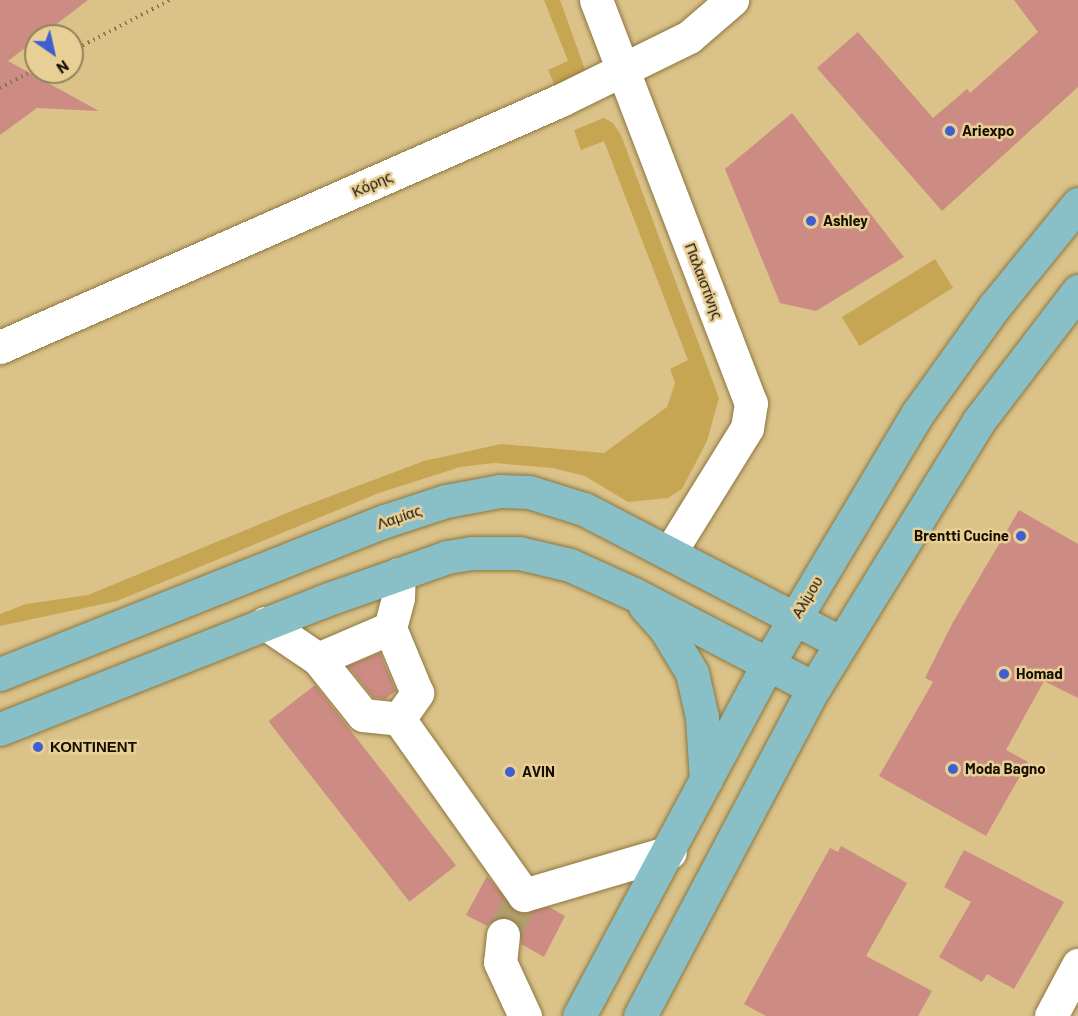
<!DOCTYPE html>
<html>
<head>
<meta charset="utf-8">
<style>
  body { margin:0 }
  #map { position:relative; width:1078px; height:1016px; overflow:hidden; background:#dac289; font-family:Barlow,sans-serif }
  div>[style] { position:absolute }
  .green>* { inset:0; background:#c7a653; transform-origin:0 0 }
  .building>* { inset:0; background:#cc8c83; transform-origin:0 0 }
  .minor-tunnel>* { height:33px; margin-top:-16.5px; transform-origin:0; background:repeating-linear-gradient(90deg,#b39e6e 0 33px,transparent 0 49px) }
  .path>* { height:4px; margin-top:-2px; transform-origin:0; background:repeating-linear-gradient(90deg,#84734d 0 1.5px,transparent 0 6px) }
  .roads { filter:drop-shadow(0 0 2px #8c763e) drop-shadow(0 0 2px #8c763e) }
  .minor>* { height:33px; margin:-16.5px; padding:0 16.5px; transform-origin:16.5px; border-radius:16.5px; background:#fff }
  .major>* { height:33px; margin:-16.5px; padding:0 16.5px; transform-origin:16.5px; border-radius:16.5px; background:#89bfc7 }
  .dots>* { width:16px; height:16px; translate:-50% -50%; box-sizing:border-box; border:3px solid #e7cf96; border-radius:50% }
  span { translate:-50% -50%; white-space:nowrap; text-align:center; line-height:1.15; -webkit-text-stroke:5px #e7cf96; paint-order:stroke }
  .poi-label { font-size:15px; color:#160e00; font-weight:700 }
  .left { translate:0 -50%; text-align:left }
  .right { translate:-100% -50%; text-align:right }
  .street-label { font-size:15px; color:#160e00 }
  .north { position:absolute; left:24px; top:24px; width:60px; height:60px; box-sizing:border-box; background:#e7cf96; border:2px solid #93825a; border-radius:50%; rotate:146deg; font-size:16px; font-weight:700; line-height:24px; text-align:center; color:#160e00 }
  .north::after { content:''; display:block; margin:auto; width:21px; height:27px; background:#3f5ed0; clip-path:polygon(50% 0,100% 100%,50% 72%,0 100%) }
</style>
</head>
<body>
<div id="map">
  <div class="green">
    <i style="clip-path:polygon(544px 0,560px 0,588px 78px,556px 88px,548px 70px,568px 61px)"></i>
    <i style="clip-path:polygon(604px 118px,613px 123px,621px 135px,719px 398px,707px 441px,682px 489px,668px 498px,628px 502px,585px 476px,553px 468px,494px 463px,460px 467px,379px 493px,117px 601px,0 626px,0 614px,26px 604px,88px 595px,299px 508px,424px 461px,501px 444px,604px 453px,667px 407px,675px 383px,670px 369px,688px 360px,604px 141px,581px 150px,574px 130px)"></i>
    <i style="left:935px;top:259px;width:34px;height:110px;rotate:58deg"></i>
  </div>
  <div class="building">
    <i style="clip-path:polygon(0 0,88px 0,8px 61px,99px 111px,37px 108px,0 135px)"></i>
    <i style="clip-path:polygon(1014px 0,1078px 0,1078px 87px,942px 211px,817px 68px,858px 32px,933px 118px,967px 89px,970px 93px,1038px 32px)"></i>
    <i style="clip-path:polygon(792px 113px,904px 257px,816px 311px,780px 303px,725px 169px)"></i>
    <i style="clip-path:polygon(1019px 510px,1078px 544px,1078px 698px,1044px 681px,1006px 750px,1028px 762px,986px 836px,879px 776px,933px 682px,925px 678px,952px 624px)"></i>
    <i style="clip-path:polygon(380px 653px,396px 691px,385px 699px,373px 697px,348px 666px)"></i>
    <i style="left:315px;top:685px;width:229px;height:59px;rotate:52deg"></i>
    <i style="clip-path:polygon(841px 846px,907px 883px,866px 956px,932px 991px,918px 1016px,766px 1016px,744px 1004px,830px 848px,838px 852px)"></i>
    <i style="clip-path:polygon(964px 850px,1064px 902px,1014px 989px,987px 974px,982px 982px,939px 957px,971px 902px,944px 887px)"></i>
    <i style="clip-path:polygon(487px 876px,517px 912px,549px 907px,565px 916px,544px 957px,521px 944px,520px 928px,514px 920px,496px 918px,487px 926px,466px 915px)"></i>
  </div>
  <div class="minor-tunnel">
    <i style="left:503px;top:935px;width:45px;rotate:-62.3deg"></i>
  </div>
  <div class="path">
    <i style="left:72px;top:51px;width:110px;rotate:-27.5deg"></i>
    <i style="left:0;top:88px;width:41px;rotate:-27.8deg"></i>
  </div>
  <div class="roads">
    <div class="minor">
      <i style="left:596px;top:0;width:432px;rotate:69deg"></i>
      <i style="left:751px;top:403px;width:25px;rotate:99deg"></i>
      <i style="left:747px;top:428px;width:146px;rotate:121.8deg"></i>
      <i style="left:0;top:347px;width:613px;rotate:-23.76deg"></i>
      <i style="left:561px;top:100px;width:143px;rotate:-26.2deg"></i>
      <i style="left:689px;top:37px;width:57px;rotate:-40.7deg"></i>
      <i style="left:265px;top:623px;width:64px;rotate:34.2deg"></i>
      <i style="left:318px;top:659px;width:72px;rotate:51.2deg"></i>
      <i style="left:363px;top:715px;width:36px;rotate:6deg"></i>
      <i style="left:399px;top:719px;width:32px;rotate:-55deg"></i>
      <i style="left:417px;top:693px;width:70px;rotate:-112.6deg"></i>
      <i style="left:390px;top:628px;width:31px;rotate:-75deg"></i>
      <i style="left:398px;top:598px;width:24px;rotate:-88deg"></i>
      <i style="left:318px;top:659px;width:78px;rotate:-23.3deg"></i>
      <i style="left:399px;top:719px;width:216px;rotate:54.6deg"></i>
      <i style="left:524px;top:895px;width:152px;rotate:-16.4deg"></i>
      <i style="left:503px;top:935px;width:27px;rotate:96deg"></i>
      <i style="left:500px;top:962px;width:60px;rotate:65.2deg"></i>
      <i style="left:1051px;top:1016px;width:58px;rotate:-62.1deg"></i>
    </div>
    <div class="major">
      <i style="left:645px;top:606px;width:30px;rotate:48deg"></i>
      <i style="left:665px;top:628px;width:52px;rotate:59deg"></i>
      <i style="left:692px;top:673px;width:45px;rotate:77.2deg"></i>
      <i style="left:702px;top:717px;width:63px;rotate:86.4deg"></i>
      <i style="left:0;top:674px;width:414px;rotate:-21.7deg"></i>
      <i style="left:385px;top:521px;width:64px;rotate:-18.2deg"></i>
      <i style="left:446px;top:501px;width:55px;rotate:-10.5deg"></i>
      <i style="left:500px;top:491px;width:29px;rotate:2deg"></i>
      <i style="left:529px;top:492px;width:58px;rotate:17.2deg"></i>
      <i style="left:584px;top:509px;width:290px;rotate:27.5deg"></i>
      <i style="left:0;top:729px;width:347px;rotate:-21.6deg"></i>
      <i style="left:323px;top:601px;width:132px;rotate:-19.5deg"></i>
      <i style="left:447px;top:557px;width:24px;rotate:-9deg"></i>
      <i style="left:471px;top:553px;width:48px"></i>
      <i style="left:519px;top:553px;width:52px;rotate:13.2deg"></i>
      <i style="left:570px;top:565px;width:70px;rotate:24.4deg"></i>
      <i style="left:634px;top:594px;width:203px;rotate:27.6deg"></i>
      <i style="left:579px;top:1016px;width:398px;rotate:-61.8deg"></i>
      <i style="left:767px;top:665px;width:294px;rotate:-59.1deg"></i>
      <i style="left:918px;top:413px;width:130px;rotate:-54.4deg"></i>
      <i style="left:994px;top:307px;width:133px;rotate:-50.8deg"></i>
      <i style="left:640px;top:1016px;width:371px;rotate:-62.1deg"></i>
      <i style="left:814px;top:688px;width:312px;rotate:-58.3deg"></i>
      <i style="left:978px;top:422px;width:165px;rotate:-52.6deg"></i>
    </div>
  </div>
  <div class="dots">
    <i style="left:950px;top:131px;background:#3f5ed0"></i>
    <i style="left:811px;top:221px;background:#3f5ed0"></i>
    <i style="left:1021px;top:536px;background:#3f5ed0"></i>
    <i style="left:1004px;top:674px;background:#3f5ed0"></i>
    <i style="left:38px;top:747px;background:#3f5ed0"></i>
    <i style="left:953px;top:769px;background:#3f5ed0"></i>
    <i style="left:510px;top:772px;background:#3f5ed0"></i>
  </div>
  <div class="poi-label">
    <span class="left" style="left:962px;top:131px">Ariexpo</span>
    <span class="left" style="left:823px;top:221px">Ashley</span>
    <span class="right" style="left:1009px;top:536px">Brentti Cucine</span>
    <span class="left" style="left:1016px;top:674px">Homad</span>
    <span class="left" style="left:50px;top:747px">ΚΟΝΤΙΝΕΝΤ</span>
    <span class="left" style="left:965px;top:769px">Moda Bagno</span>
    <span class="left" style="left:522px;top:772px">AVIN</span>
  </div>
  <div class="street-label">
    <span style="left:372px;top:184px;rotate:-24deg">Κόρης</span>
    <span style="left:704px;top:281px;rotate:69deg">Παλαιστίνης</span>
    <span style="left:399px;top:517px;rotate:-19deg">Λαμίας</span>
    <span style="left:807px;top:597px;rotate:-59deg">Αλίμου</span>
  </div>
  <div class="north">N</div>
</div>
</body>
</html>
